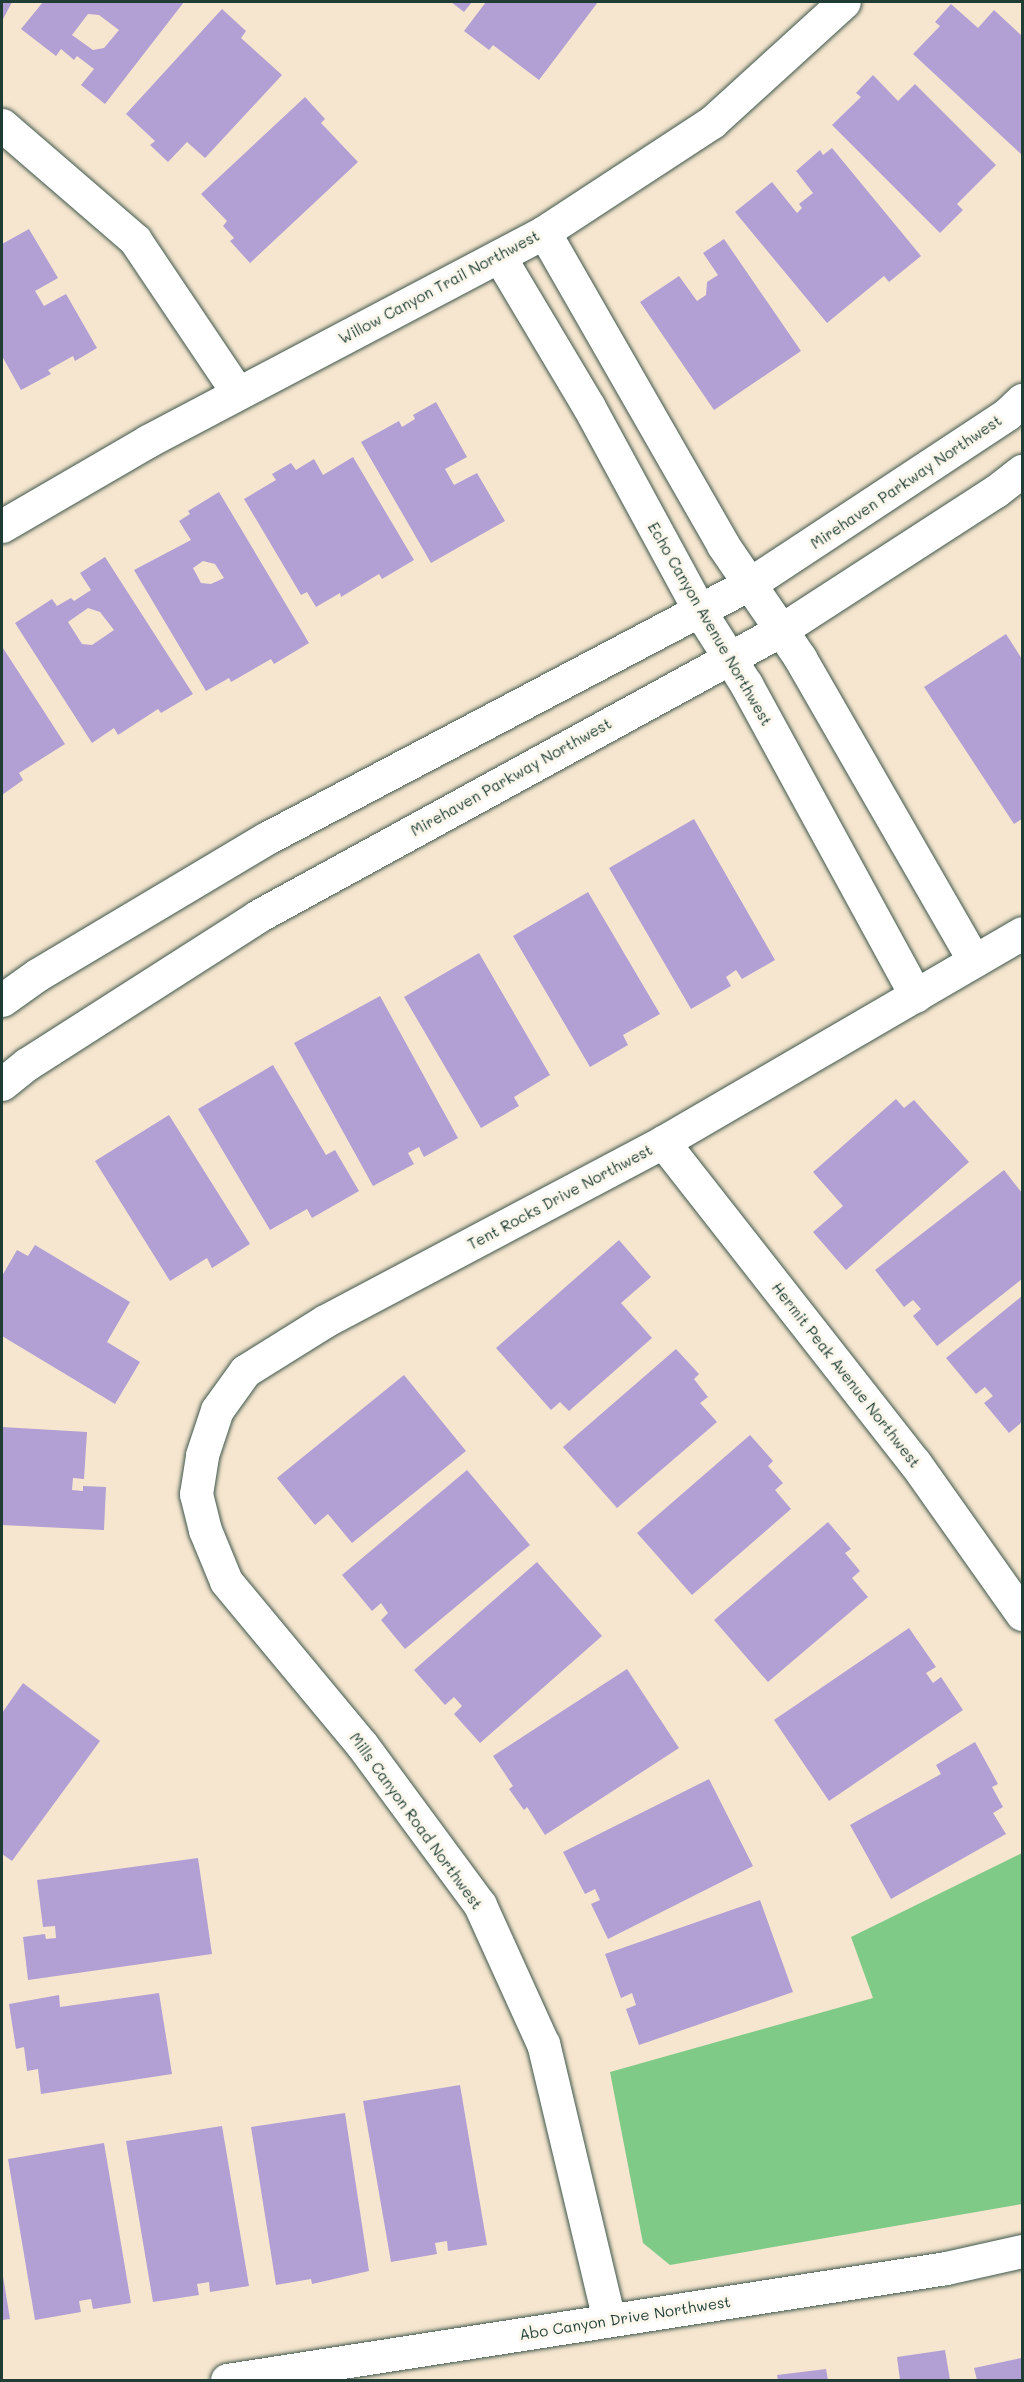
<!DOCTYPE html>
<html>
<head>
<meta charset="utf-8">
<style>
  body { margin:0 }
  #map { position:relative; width:1024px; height:2382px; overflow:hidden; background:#f6e6cf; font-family:Mali,sans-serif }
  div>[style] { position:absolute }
  .green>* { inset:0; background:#80ca88 }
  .building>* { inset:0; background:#b2a0d4 }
  .roads { filter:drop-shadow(0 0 2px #3f564b) drop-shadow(0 0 2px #3f564b) }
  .street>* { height:33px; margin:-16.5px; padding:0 16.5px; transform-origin:16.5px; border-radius:16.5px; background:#fff }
  .secondary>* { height:33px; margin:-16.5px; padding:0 16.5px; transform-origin:16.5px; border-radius:16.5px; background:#fff }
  span { translate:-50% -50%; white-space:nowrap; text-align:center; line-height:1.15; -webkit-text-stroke:6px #fbf7ec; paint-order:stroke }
  .street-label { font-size:15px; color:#1f3d34 }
  .frame { position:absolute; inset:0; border:3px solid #1f3d34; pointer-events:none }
</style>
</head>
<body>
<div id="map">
  <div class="green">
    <i style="clip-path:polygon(1022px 1853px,1022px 2204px,670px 2265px,643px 2243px,610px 2072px,873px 1998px,851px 1937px)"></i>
  </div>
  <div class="building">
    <i style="clip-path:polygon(2px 2px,12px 2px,2px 21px)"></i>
    <i style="clip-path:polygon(evenodd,43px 2px,184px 2px,105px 104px,81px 85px,94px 69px,77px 56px,74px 60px,61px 49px,56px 56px,21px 29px,43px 2px,88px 14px,99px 15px,119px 30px,104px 48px,93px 50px,72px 35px,88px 14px)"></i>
    <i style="clip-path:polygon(451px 2px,472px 2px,464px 12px)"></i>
    <i style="clip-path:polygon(486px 2px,598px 2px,539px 80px,493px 45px,489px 50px,464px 31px)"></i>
    <i style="clip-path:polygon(951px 4px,978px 28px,994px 10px,1022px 36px,1022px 155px,913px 54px,940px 26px,935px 22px)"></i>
    <i style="clip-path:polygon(222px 9px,246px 31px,241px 38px,282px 75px,205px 158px,187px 142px,168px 162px,150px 145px,155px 141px,126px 114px)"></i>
    <i style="clip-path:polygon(873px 75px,898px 101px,915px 84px,996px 165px,957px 204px,963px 210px,940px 233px,832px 125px,861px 97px,856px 93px)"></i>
    <i style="clip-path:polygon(305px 97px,325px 119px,321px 123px,358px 162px,250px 263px,230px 241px,234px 238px,223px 226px,227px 221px,201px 194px)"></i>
    <i style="clip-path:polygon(832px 148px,921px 256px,889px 282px,884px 276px,827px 323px,735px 212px,772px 182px,797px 213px,802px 208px,799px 204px,813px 193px,796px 171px,820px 150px,823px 155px)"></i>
    <i style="clip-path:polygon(29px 229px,58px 278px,35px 291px,44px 306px,66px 294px,97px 348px,75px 361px,73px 356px,48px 370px,51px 374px,21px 390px,2px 356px,2px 244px)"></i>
    <i style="clip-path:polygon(724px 239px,801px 351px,714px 410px,640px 302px,679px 276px,697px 301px,706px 295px,707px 282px,718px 275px,703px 253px)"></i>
    <i style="clip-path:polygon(436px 402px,467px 457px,445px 469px,454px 485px,477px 473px,505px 521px,431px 563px,361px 442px,399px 421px,402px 427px,415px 419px,413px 415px)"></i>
    <i style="clip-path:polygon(353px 457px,414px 560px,382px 579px,379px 574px,341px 597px,340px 593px,316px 607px,307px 592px,301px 595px,244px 499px,276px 480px,272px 474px,291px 463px,296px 470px,314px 459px,323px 475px)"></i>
    <i style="clip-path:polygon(evenodd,219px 492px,309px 643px,274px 664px,271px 659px,231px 682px,229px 678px,206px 691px,134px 570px,191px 540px,179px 521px,190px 514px,188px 511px,219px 492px,203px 561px,215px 564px,224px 578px,211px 584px,201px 583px,193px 568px,203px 561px)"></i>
    <i style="clip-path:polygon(evenodd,105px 557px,193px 694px,161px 713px,158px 709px,118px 735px,114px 728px,92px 743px,15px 623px,52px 599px,57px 606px,71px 598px,74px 601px,91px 590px,80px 573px,105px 557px,88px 608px,100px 612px,114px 630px,92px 645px,82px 644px,68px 622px,88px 608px)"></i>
    <i style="clip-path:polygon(1006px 634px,1022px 659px,1022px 819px,1014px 824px,924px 687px)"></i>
    <i style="clip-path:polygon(3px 648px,65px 744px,19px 773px,23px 780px,2px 795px)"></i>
    <i style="clip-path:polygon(694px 819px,775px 960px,742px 979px,736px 970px,726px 977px,731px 986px,691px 1009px,609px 868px)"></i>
    <i style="clip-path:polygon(588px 892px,660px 1014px,623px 1035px,628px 1045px,590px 1067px,513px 936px)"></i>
    <i style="clip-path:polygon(479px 953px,550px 1075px,514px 1097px,519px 1106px,481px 1128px,404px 997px)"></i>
    <i style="clip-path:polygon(380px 996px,458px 1138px,424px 1157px,419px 1147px,408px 1153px,414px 1164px,373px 1186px,294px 1043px)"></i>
    <i style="clip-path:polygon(273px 1065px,326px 1155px,335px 1150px,359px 1191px,312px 1218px,307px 1209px,270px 1230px,198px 1109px)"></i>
    <i style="clip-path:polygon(896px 1099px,904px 1108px,914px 1100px,969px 1162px,846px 1270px,813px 1232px,843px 1206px,813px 1172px)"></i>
    <i style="clip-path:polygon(169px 1115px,250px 1244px,212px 1268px,207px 1258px,170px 1281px,95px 1161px)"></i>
    <i style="clip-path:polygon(1004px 1170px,1022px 1193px,1022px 1279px,937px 1346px,913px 1316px,921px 1309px,913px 1300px,904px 1307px,875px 1270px)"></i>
    <i style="clip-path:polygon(619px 1240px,651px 1277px,621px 1303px,652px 1338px,569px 1411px,560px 1402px,551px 1410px,496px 1348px)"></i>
    <i style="clip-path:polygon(35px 1245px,130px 1302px,107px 1342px,140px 1362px,115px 1404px,2px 1336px,2px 1276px,17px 1250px,28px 1256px)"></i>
    <i style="clip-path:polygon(1022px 1296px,1022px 1422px,1009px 1433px,984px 1403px,993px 1396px,985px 1387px,976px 1394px,946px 1358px)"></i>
    <i style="clip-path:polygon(676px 1349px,699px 1374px,694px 1379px,708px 1397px,700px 1403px,717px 1422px,617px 1508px,563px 1447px)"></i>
    <i style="clip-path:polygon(404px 1375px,466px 1451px,352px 1543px,328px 1514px,315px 1525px,277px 1478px)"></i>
    <i style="clip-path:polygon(2px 1427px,87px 1432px,84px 1479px,73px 1478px,72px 1490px,83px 1491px,83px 1486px,106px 1487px,104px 1530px,2px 1525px)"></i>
    <i style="clip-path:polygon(750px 1435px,773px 1461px,768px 1466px,783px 1483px,775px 1490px,791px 1509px,692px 1595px,637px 1533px)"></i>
    <i style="clip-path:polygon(467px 1470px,530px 1545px,405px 1649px,381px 1620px,388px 1613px,381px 1603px,372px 1611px,342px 1575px)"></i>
    <i style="clip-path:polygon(828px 1522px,851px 1549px,845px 1553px,860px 1571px,852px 1578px,868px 1597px,768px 1682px,714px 1620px)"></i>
    <i style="clip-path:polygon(537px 1562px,602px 1636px,480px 1743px,454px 1714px,462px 1706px,454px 1697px,445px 1705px,414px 1670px)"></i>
    <i style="clip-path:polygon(909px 1628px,936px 1667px,926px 1673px,933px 1683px,941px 1677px,963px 1710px,829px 1801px,774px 1720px)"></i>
    <i style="clip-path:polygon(627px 1669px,679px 1748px,545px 1835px,527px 1807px,524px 1810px,509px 1789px,513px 1786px,493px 1756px)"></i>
    <i style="clip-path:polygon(23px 1683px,100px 1741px,12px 1861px,2px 1854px,2px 1713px)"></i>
    <i style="clip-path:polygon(975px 1742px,998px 1784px,992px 1787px,1003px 1807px,993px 1813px,1006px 1834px,891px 1899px,850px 1825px,941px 1774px,936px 1765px)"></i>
    <i style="clip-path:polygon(709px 1779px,753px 1866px,608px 1939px,591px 1904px,600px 1900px,595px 1889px,585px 1894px,563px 1852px)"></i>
    <i style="clip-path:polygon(198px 1858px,212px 1954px,28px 1980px,23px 1937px,45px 1934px,46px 1939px,56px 1938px,55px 1926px,43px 1927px,37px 1880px)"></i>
    <i style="clip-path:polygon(760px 1900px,793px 1992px,639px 2045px,626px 2009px,636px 2005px,632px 1993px,621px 1998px,605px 1954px)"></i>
    <i style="clip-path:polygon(159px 1993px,172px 2074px,41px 2094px,38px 2069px,27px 2071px,24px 2047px,16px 2049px,9px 2004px,59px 1995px,60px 2007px)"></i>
    <i style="clip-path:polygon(460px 2085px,487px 2245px,448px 2251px,447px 2241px,435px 2243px,437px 2254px,391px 2262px,363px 2101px)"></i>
    <i style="clip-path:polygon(345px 2113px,369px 2271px,312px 2284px,311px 2279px,276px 2285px,251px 2127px)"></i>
    <i style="clip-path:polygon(222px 2126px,249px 2286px,210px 2292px,209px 2282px,197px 2284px,199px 2295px,153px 2302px,126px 2141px)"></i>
    <i style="clip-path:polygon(104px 2143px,131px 2303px,93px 2309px,91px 2299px,79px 2301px,81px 2312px,35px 2320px,8px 2159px)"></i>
    <i style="clip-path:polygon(2px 2270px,10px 2319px,2px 2320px)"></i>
    <i style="clip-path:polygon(945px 2350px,950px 2380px,900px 2380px,897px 2357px)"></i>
    <i style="clip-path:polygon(1021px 2358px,1022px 2380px,977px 2380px,974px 2368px)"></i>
    <i style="clip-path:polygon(826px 2369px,828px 2380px,778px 2380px,777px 2375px)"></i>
  </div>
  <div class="roads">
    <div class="street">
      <i style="left:2px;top:125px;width:176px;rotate:40.8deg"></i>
      <i style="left:135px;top:240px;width:184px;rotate:56.1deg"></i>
      <i style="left:544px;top:232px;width:361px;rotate:60.2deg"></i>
      <i style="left:723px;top:545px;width:137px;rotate:55.7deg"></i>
      <i style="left:800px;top:658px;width:349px;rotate:60.1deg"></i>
      <i style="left:499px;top:256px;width:176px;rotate:59.2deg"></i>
      <i style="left:589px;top:407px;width:231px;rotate:61.5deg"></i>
      <i style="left:699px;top:610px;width:88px;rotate:57.6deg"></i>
      <i style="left:746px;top:684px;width:355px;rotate:61.4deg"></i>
      <i style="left:2px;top:526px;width:169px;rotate:-30.2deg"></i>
      <i style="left:148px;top:441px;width:448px;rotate:-27.8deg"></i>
      <i style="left:544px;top:232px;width:201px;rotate:-33.2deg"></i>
      <i style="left:712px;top:122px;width:178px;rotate:-42.3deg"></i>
      <i style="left:663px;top:1142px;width:408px;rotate:51.9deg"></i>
      <i style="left:915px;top:1463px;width:185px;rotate:54.7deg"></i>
      <i style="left:609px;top:2320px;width:284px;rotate:-103.4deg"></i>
      <i style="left:543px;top:2044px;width:153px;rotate:-114.4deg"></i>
      <i style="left:480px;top:1905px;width:199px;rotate:-126.4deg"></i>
      <i style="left:362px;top:1745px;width:213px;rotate:-129.7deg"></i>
      <i style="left:226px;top:1581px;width:55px;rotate:-112.4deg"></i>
      <i style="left:205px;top:1530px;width:37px;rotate:-104deg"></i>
      <i style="left:196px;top:1494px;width:39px;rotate:-81deg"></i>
      <i style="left:202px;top:1455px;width:47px;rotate:-71.6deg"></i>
      <i style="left:217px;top:1410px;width:48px;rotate:-54.3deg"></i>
      <i style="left:245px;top:1371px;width:94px;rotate:-32deg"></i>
      <i style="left:325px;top:1321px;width:382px;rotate:-27.9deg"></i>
      <i style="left:663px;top:1142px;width:415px;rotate:-30.2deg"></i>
      <i style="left:227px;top:2380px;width:728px;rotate:-8.85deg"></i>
      <i style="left:946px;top:2268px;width:78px;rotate:-12.6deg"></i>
    </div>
    <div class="secondary">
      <i style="left:2px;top:1000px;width:43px;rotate:-35.5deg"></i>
      <i style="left:37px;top:975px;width:268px;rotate:-30.8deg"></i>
      <i style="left:267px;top:838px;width:547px;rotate:-27.78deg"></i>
      <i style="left:751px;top:583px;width:307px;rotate:-33.4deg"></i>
      <i style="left:1007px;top:414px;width:21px;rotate:-43deg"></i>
      <i style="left:2px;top:1084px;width:32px;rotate:-39deg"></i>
      <i style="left:27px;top:1064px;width:274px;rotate:-32.6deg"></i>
      <i style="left:258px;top:916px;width:596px;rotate:-28.67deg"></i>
      <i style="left:781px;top:630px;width:256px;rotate:-32.9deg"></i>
      <i style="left:996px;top:491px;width:33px;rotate:-38deg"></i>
    </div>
  </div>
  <div class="street-label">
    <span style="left:439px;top:287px;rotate:-28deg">Willow Canyon Trail Northwest</span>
    <span style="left:906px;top:482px;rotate:-34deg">Mirehaven Parkway Northwest</span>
    <span style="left:710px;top:624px;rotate:60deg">Echo Canyon Avenue Northwest</span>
    <span style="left:511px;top:777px;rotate:-29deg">Mirehaven Parkway Northwest</span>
    <span style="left:560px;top:1197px;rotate:-28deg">Tent Rocks Drive Northwest</span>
    <span style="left:846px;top:1375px;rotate:52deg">Hermit Peak Avenue Northwest</span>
    <span style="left:416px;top:1821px;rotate:54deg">Mills Canyon Road Northwest</span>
    <span style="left:625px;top:2318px;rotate:-9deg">Abo Canyon Drive Northwest</span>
  </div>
  <div class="frame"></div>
</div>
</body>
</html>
